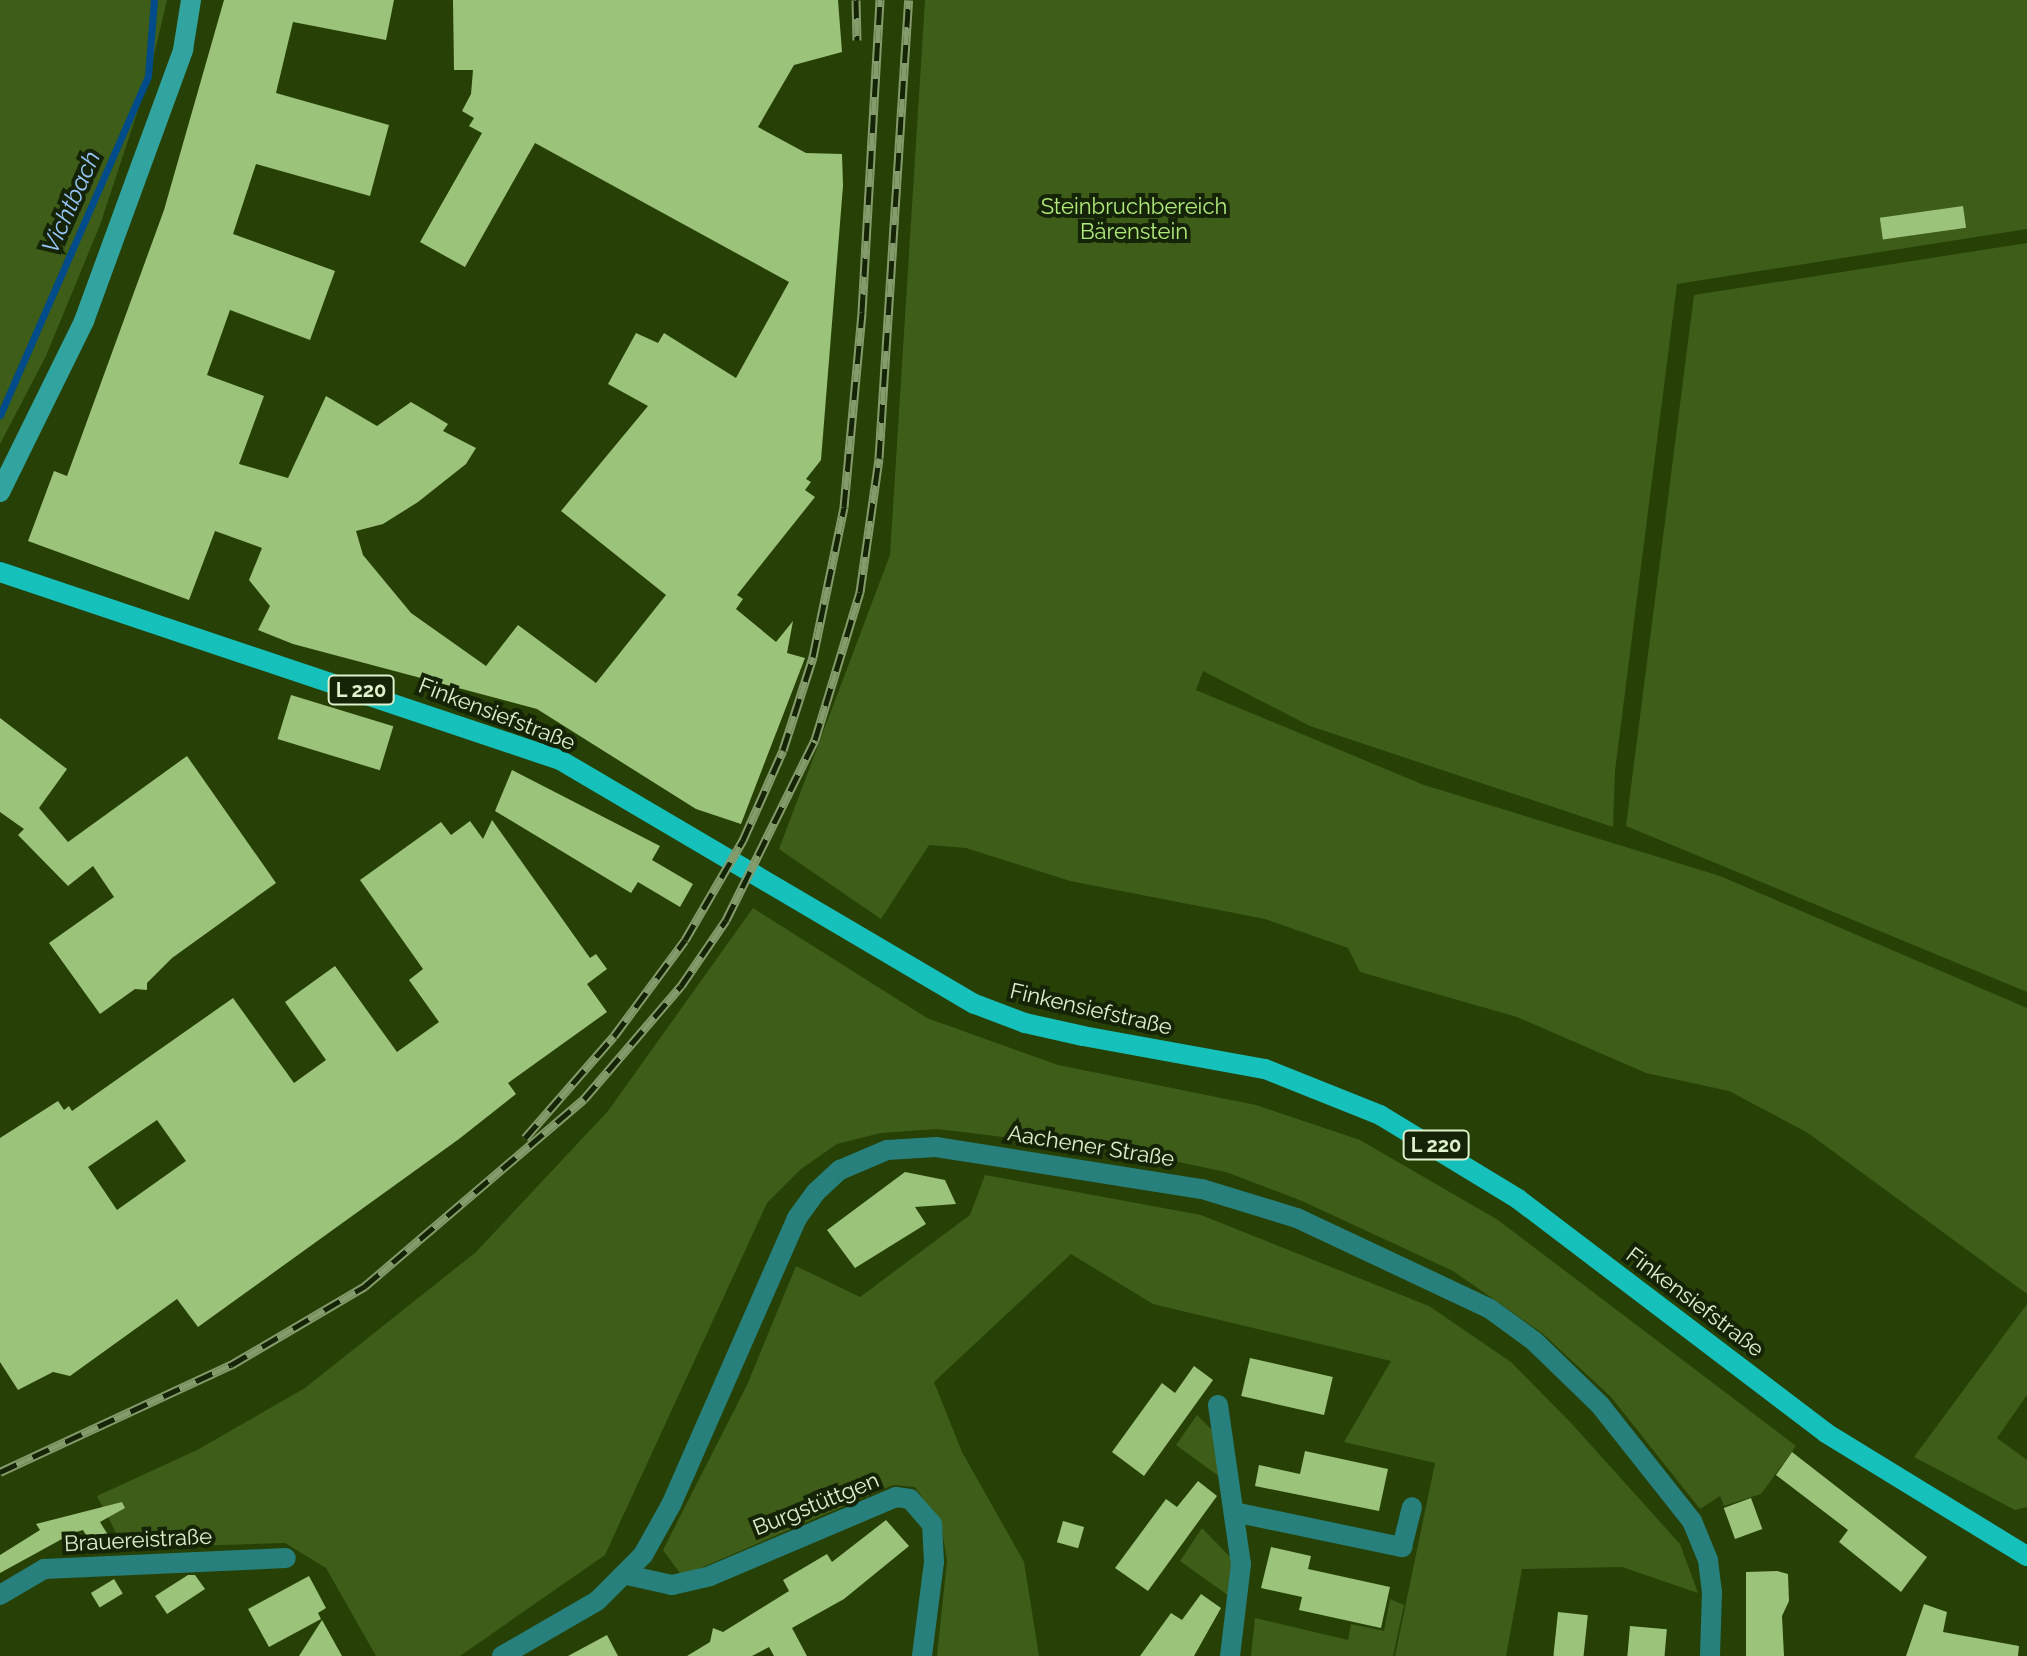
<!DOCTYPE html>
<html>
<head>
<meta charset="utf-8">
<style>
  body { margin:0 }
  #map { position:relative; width:2027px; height:1656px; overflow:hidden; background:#264006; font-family:Raleway,sans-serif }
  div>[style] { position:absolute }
  .green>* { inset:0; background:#3d5d18 }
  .stream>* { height:7px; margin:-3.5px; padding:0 3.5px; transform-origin:3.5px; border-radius:3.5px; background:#004b89 }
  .building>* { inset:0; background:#9cc37a; transform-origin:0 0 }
  .minor>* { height:20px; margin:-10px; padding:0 10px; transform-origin:10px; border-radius:10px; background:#27807c }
  .tertiary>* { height:20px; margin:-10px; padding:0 10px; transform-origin:10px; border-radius:10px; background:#27807c }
  .secondary>* { height:20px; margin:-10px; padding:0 10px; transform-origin:10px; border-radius:10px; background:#32a49f }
  .primary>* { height:20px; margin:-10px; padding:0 10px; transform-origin:10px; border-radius:10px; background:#16c1bc }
  .rail>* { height:9px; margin-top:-4.5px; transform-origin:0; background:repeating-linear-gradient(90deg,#152306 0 18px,#849b6c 0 36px); box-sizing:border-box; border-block:2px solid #849b6c }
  span { translate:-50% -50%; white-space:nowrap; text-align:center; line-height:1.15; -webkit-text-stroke:8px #152306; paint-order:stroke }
  .shield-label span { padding:2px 6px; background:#152306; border:2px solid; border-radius:6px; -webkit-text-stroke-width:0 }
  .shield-label { font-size:20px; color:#dcf1cc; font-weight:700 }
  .park-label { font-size:22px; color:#b1ea7c }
  .street-label { font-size:22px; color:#dcf1cc }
  .water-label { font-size:24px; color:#97c7fc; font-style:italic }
</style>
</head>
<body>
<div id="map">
  <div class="green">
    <i style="clip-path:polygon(0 0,167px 0,149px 77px,100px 225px,46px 356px,0 444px)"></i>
    <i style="clip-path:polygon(925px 0,2027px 0,2027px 229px,1677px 284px,1615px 771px,1613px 827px,1310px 726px,1203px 671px,1196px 690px,1424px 785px,1720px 876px,2027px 1008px,2027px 1294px,1808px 1133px,1729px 1091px,1646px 1073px,1517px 1017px,1360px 972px,1348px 948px,1265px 919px,1070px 881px,966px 848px,929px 845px,881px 919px,779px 849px,890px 555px)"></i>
    <i style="clip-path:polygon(2027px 243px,2027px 992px,1626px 826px,1694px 295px)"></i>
    <i style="clip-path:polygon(753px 908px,927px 1018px,1058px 1065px,1256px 1105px,1360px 1140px,1498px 1220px,1796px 1446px,1761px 1494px,1724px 1506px,1720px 1496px,1700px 1509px,1611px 1397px,1542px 1333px,1453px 1271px,1302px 1201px,1226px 1172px,1136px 1153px,937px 1129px,881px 1133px,837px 1144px,801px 1169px,767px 1203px,605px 1555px,460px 1656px,376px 1656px,326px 1568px,285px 1543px,124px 1548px,97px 1496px,197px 1450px,305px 1388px,476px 1252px,608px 1111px)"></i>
    <i style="clip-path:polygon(985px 1175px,1201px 1215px,1429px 1306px,1511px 1362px,1572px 1424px,1680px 1544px,1698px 1593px,1622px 1567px,1522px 1569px,1506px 1656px,1395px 1656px,1435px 1463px,1344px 1442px,1391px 1361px,1153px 1304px,1071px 1254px,934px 1382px,962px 1452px,1024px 1562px,1039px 1656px,937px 1656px,947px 1561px,941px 1524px,915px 1487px,893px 1485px,682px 1576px,663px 1550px,747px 1385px,796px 1266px,860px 1297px,970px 1215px)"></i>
    <i style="clip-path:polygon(2027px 1304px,2027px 1395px,1997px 1438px,2027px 1460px,2027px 1507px,2015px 1510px,1914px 1457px)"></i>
    <i style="clip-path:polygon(1197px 1415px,1212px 1430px,1220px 1477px,1176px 1445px)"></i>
    <i style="clip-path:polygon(1202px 1528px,1232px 1559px,1229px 1596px,1180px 1561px)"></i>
    <i style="clip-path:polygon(1390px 1599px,1404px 1605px,1393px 1656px,1251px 1656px,1255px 1618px,1348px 1640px,1351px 1624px,1384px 1631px)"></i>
  </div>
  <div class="stream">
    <i style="left:0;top:415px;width:370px;rotate:-66.4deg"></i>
    <i style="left:148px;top:76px;width:76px;rotate:-85.5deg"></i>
  </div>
  <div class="building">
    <i style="clip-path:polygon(224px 0,394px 0,386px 40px,293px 22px,276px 93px,389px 125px,370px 196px,256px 164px,233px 234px,335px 271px,310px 340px,230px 310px,207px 375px,264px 396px,239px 464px,288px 478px,326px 396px,377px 426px,411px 402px,433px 415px,448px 424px,443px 431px,476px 448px,466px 464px,418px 502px,383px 524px,356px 531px,363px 555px,411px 613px,486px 666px,518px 625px,596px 683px,666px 595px,561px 511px,648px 406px,608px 384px,636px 333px,658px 343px,664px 333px,736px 378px,789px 282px,535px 143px,465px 267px,420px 242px,482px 133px,469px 126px,474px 118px,462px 111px,471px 94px,473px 70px,454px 70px,453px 0,838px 0,842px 52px,794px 65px,758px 127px,806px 153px,842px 154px,843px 186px,821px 460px,806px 479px,811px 482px,805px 490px,815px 497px,737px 595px,743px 599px,736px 609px,776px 642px,793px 621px,787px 653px,805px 658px,741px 824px,696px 809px,537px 709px,293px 644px,258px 630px,270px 606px,249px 580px,262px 548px,215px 531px,189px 600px,28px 541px,54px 471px,67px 476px,164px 210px)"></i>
    <i style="left:1963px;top:206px;width:22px;height:84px;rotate:82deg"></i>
    <i style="left:291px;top:695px;width:107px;height:46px;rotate:17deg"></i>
    <i style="clip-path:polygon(0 718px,67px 769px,39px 808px,68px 842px,187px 756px,276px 883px,172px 958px,147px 983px,147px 990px,135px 989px,100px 1014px,49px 943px,114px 897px,93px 866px,68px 886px,18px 835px,24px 829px,0 812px)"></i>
    <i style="clip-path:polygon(512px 770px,660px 846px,652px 860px,693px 884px,680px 907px,638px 882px,631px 893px,495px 811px)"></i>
    <i style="clip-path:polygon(evenodd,492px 820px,590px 958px,596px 954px,607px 969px,587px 984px,607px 1012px,508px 1083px,516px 1094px,459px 1139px,198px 1327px,177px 1299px,70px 1376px,53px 1372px,18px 1390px,0 1362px,0 1138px,58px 1101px,64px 1110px,69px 1106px,72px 1111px,233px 998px,294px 1083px,326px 1060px,285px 1002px,335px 966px,397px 1052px,439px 1022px,409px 980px,423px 969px,360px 880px,441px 822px,451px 835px,470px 821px,483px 839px,492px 820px,157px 1120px,186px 1161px,117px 1210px,88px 1167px,157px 1120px)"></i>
    <i style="clip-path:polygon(905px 1172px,945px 1180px,956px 1204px,915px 1207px,926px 1224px,855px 1268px,827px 1230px)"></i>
    <i style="left:1250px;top:1358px;width:85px;height:39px;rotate:13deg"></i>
    <i style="clip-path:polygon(1194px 1366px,1213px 1380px,1144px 1476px,1112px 1452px,1162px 1383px,1175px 1393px)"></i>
    <i style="clip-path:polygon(1305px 1451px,1388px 1469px,1379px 1511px,1255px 1486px,1259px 1465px,1300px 1474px)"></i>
    <i style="clip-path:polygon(1792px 1452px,1927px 1557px,1901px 1592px,1839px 1542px,1848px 1530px,1776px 1475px)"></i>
    <i style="clip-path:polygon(1198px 1481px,1217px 1496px,1148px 1591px,1115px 1568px,1166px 1499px,1177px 1507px)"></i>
    <i style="left:1751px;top:1498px;width:33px;height:29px;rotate:70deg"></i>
    <i style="clip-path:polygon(122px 1502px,125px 1508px,100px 1522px,113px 1543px,96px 1552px,83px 1530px,73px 1533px,0 1573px,0 1555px,40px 1530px,36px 1524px)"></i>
    <i style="clip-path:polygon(886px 1520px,909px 1546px,844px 1599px,792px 1628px,807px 1656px,774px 1656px,769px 1647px,752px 1656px,687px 1656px,710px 1642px,713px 1628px,723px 1632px,789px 1591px,783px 1580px,827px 1554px,832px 1562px)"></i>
    <i style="left:1063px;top:1521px;width:22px;height:22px;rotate:16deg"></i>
    <i style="clip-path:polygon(1271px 1547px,1311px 1556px,1308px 1569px,1390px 1587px,1381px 1628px,1299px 1610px,1302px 1597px,1261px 1588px)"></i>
    <i style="clip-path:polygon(1777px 1571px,1788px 1574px,1789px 1601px,1782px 1616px,1784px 1656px,1746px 1656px,1746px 1572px)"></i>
    <i style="clip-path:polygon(188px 1575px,195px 1575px,205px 1589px,167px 1614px,155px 1596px)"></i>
    <i style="clip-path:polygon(309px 1576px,326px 1608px,318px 1613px,321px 1619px,269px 1647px,248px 1609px)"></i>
    <i style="left:114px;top:1579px;width:17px;height:27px;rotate:59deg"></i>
    <i style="clip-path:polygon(1201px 1594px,1221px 1608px,1194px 1656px,1140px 1656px,1171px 1613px,1182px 1620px)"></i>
    <i style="clip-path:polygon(1924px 1604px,1947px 1612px,1943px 1632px,2019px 1646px,2018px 1656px,1906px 1656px)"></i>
    <i style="left:1558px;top:1612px;width:30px;height:44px;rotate:6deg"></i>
    <i style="clip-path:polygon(322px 1620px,342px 1656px,299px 1656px)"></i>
    <i style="left:1630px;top:1626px;width:37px;height:30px;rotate:5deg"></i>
    <i style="clip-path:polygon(607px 1635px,618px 1656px,568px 1656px)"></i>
  </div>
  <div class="minor">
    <i style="left:1218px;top:1405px;width:161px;rotate:81.8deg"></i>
    <i style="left:1241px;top:1564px;width:93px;rotate:96.8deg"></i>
    <i style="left:1234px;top:1512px;width:172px;rotate:11.8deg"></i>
    <i style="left:1402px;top:1547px;width:41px;rotate:-76deg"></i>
    <i style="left:627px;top:1575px;width:46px;rotate:12.5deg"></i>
    <i style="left:672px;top:1585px;width:39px;rotate:-13deg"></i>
    <i style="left:710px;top:1576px;width:202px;rotate:-23deg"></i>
    <i style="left:896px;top:1497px;width:14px;rotate:8deg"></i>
    <i style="left:910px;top:1499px;width:33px;rotate:49deg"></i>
    <i style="left:932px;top:1524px;width:38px;rotate:87deg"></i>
    <i style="left:934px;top:1562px;width:95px;rotate:97.3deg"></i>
    <i style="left:0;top:1595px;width:51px;rotate:-30.6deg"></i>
    <i style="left:44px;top:1569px;width:242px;rotate:-2.6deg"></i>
  </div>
  <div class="tertiary">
    <i style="left:502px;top:1656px;width:110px;rotate:-30.1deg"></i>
    <i style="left:597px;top:1601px;width:65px;rotate:-45deg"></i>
    <i style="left:643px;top:1555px;width:57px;rotate:-60.8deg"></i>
    <i style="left:671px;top:1505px;width:313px;rotate:-66.3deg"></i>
    <i style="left:797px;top:1218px;width:32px;rotate:-54deg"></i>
    <i style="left:816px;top:1192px;width:33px;rotate:-43deg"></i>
    <i style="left:840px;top:1170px;width:51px;rotate:-23.1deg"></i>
    <i style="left:887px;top:1150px;width:49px;rotate:-3.5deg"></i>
    <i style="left:936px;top:1147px;width:269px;rotate:9deg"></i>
    <i style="left:1202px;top:1189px;width:99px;rotate:17deg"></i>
    <i style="left:1297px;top:1218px;width:213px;rotate:25.2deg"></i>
    <i style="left:1490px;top:1309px;width:54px;rotate:36deg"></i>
    <i style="left:1534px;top:1341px;width:92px;rotate:44.1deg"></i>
    <i style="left:1600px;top:1405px;width:148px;rotate:51.6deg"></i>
    <i style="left:1692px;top:1521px;width:42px;rotate:67.7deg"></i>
    <i style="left:1708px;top:1560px;width:32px;rotate:83deg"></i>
    <i style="left:1712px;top:1592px;width:64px;rotate:91.8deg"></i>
  </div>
  <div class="secondary">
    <i style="left:0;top:492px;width:191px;rotate:-63.8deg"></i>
    <i style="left:84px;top:321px;width:289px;rotate:-69.9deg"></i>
    <i style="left:183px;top:50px;width:51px;rotate:-80.9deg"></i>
  </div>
  <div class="primary">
    <i style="left:0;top:572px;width:591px;rotate:18.56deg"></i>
    <i style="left:560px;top:760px;width:481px;rotate:30.5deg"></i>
    <i style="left:975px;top:1004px;width:53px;rotate:20.8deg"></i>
    <i style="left:1025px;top:1023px;width:59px;rotate:12.6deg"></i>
    <i style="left:1083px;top:1036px;width:185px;rotate:10.3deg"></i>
    <i style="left:1265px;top:1069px;width:124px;rotate:21.8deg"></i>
    <i style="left:1380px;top:1115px;width:162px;rotate:31.3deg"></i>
    <i style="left:1518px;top:1199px;width:387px;rotate:37.2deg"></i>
    <i style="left:1826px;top:1433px;width:236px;rotate:31.5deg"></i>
  </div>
  <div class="rail">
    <i style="left:856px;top:0;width:40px;rotate:88.6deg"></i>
    <i style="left:525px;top:1138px;width:135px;rotate:-48.9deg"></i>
    <i style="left:614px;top:1036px;width:119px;rotate:-53.5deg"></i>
    <i style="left:685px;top:940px;width:116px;rotate:-59.9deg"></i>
    <i style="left:743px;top:840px;width:98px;rotate:-66deg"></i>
    <i style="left:783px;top:750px;width:98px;rotate:-72.1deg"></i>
    <i style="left:813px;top:657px;width:153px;rotate:-78.3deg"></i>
    <i style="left:844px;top:507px;width:196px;rotate:-84.7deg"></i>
    <i style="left:862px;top:312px;width:313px;rotate:-86.7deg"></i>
    <i style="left:0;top:1472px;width:255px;rotate:-24.9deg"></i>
    <i style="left:231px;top:1365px;width:156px;rotate:-30.5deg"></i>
    <i style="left:365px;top:1286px;width:288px;rotate:-40.5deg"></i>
    <i style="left:584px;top:1099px;width:149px;rotate:-49.4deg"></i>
    <i style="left:681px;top:986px;width:80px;rotate:-55.7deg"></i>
    <i style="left:726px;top:920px;width:201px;rotate:-63.7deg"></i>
    <i style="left:815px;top:740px;width:155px;rotate:-73.1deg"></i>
    <i style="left:860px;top:592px;width:135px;rotate:-81.9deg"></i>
    <i style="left:879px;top:458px;width:459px;rotate:-86.3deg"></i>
  </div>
  <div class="shield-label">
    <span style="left:361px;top:690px">L 220</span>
    <span style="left:1436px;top:1145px">L 220</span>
  </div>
  <div class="park-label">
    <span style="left:1134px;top:219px">Steinbruchbereich<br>Bärenstein</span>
  </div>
  <div class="street-label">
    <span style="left:497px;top:714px;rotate:21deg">Finkensiefstraße</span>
    <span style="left:1091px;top:1009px;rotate:13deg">Finkensiefstraße</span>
    <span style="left:1091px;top:1146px;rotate:9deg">Aachener Straße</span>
    <span style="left:1695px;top:1302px;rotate:37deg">Finkensiefstraße</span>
    <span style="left:816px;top:1504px;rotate:-22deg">Burgstüttgen</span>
    <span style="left:138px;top:1540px;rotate:-3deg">Brauereistraße</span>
  </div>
  <div class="water-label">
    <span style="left:71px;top:202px;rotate:-66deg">Vichtbach</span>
  </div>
</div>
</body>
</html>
